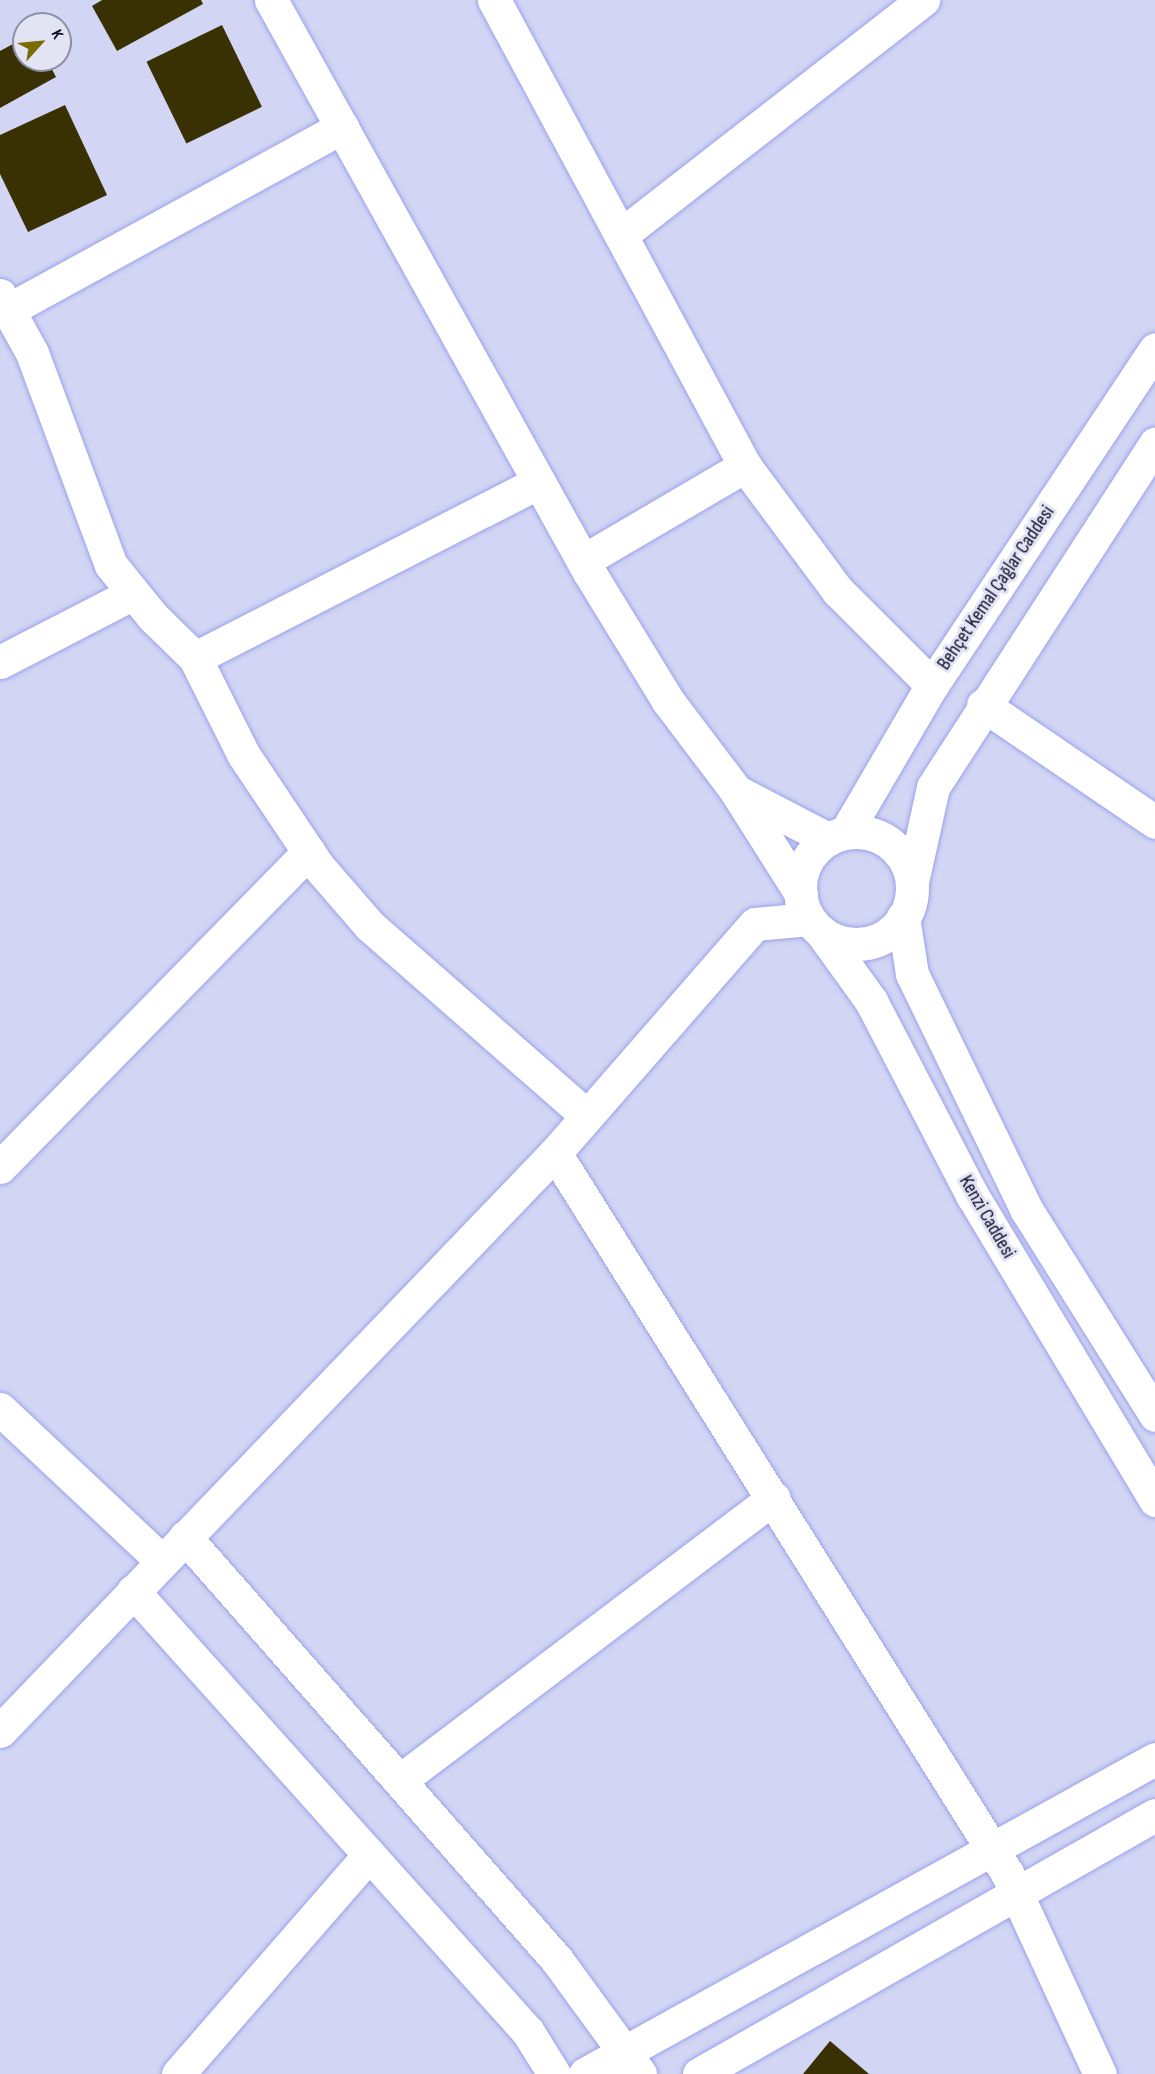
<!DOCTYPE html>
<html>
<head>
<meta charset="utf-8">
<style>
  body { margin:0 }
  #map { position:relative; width:1155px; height:2074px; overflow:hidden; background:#d2d6f4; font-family:"Sofia Sans Condensed",sans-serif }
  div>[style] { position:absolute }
  .building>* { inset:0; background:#393103; transform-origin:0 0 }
  .roads { filter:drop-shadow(0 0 2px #9ca2eb) drop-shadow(0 0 2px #9ca2eb) }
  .minor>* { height:33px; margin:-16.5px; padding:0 16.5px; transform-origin:16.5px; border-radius:16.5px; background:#fff }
  .major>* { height:33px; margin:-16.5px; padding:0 16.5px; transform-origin:16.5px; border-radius:16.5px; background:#fff }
  .major>.ring { margin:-16.5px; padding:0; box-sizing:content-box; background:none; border:33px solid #fff; border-radius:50% }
  span { translate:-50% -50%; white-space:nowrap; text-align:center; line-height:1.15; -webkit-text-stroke:6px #e2e4f4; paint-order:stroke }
  .street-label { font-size:20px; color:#0c0c26 }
  .north { position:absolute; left:12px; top:12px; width:60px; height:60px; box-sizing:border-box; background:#e2e4f4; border:2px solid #8c8ea2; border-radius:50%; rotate:63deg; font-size:16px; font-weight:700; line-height:24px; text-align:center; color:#0c0c26 }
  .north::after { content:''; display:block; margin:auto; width:21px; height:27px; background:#7a6c05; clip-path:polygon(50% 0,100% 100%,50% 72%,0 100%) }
</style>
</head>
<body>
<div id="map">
  <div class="building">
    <i style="clip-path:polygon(102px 0,201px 0,203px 4px,117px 51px,92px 6px)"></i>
    <i style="left:222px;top:25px;width:91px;height:84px;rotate:64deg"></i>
    <i style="clip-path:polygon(24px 38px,24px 60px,47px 60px,56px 77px,0 108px,0 51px)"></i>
    <i style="clip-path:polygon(65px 105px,107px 195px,28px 232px,0 174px,0 135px)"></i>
    <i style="clip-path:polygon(830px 2041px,869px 2074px,803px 2074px)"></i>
  </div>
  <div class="roads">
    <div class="minor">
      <i style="left:271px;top:0;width:654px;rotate:60.93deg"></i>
      <i style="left:589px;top:572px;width:151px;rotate:58.5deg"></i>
      <i style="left:668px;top:701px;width:113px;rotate:52.9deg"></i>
      <i style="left:494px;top:0;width:529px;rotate:61.69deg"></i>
      <i style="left:745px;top:466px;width:156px;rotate:53.4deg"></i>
      <i style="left:838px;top:591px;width:133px;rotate:45deg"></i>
      <i style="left:621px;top:235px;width:383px;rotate:-37.9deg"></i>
      <i style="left:0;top:295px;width:66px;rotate:61.1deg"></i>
      <i style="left:32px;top:353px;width:226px;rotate:69.6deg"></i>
      <i style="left:111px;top:565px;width:67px;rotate:51.1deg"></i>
      <i style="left:153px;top:617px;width:59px;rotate:44.3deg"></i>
      <i style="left:8px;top:310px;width:381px;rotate:-28.7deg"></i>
      <i style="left:539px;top:482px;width:386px;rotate:152.9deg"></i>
      <i style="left:195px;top:658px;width:107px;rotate:63.4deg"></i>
      <i style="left:243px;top:754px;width:135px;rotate:56.2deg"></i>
      <i style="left:318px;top:866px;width:79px;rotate:49.1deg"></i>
      <i style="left:370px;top:926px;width:288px;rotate:41.2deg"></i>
      <i style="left:583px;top:561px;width:188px;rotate:-30.4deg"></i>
      <i style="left:0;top:662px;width:148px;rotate:-27.3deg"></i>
      <i style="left:983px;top:705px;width:208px;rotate:34.2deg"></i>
      <i style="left:801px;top:894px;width:122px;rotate:-122.3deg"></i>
      <i style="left:736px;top:791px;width:104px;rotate:27.6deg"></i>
      <i style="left:555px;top:1153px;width:850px;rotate:57.88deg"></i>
      <i style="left:1007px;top:1873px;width:221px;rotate:65.2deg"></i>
      <i style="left:0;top:1167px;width:441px;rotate:-45.6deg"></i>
      <i style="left:0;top:1409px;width:222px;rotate:43.2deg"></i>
      <i style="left:185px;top:1537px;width:563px;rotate:48.67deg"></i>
      <i style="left:557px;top:1960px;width:141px;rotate:53.9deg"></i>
      <i style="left:133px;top:1591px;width:592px;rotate:48.15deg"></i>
      <i style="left:528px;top:2032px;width:49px;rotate:58.2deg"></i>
      <i style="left:0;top:1731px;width:801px;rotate:-46.16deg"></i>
      <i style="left:555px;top:1153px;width:304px;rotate:-48.9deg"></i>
      <i style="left:755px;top:924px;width:54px;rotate:-5.3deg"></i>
      <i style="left:402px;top:1779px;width:466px;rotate:-37.1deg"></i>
      <i style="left:178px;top:2074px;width:291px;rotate:-48.9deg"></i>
      <i style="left:585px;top:2074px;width:651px;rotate:-28.93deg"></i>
      <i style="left:699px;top:2074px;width:524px;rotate:-29.6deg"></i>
    </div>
    <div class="major">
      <i style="left:846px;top:832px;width:170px;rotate:-59.7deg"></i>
      <i style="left:932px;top:685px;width:403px;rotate:-56.4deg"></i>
      <i class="ring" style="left:800px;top:832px;width:79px;height:79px"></i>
      <i style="left:912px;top:882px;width:97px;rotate:-77.5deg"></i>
      <i style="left:933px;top:787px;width:409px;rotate:-57.1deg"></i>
      <i style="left:903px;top:917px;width:58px;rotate:81deg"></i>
      <i style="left:912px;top:974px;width:261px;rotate:64.1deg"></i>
      <i style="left:1026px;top:1209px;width:243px;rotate:57.9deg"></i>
      <i style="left:822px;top:933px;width:84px;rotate:54.2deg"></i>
      <i style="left:871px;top:1001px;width:219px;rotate:62.5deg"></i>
      <i style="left:972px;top:1195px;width:356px;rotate:59deg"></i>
    </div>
  </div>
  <div class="street-label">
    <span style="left:996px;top:588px;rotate:-56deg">Behçet Kemal Çağlar Caddesi</span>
    <span style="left:987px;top:1217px;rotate:60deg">Kenzi Caddesi</span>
  </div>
  <div class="north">K</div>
</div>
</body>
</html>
